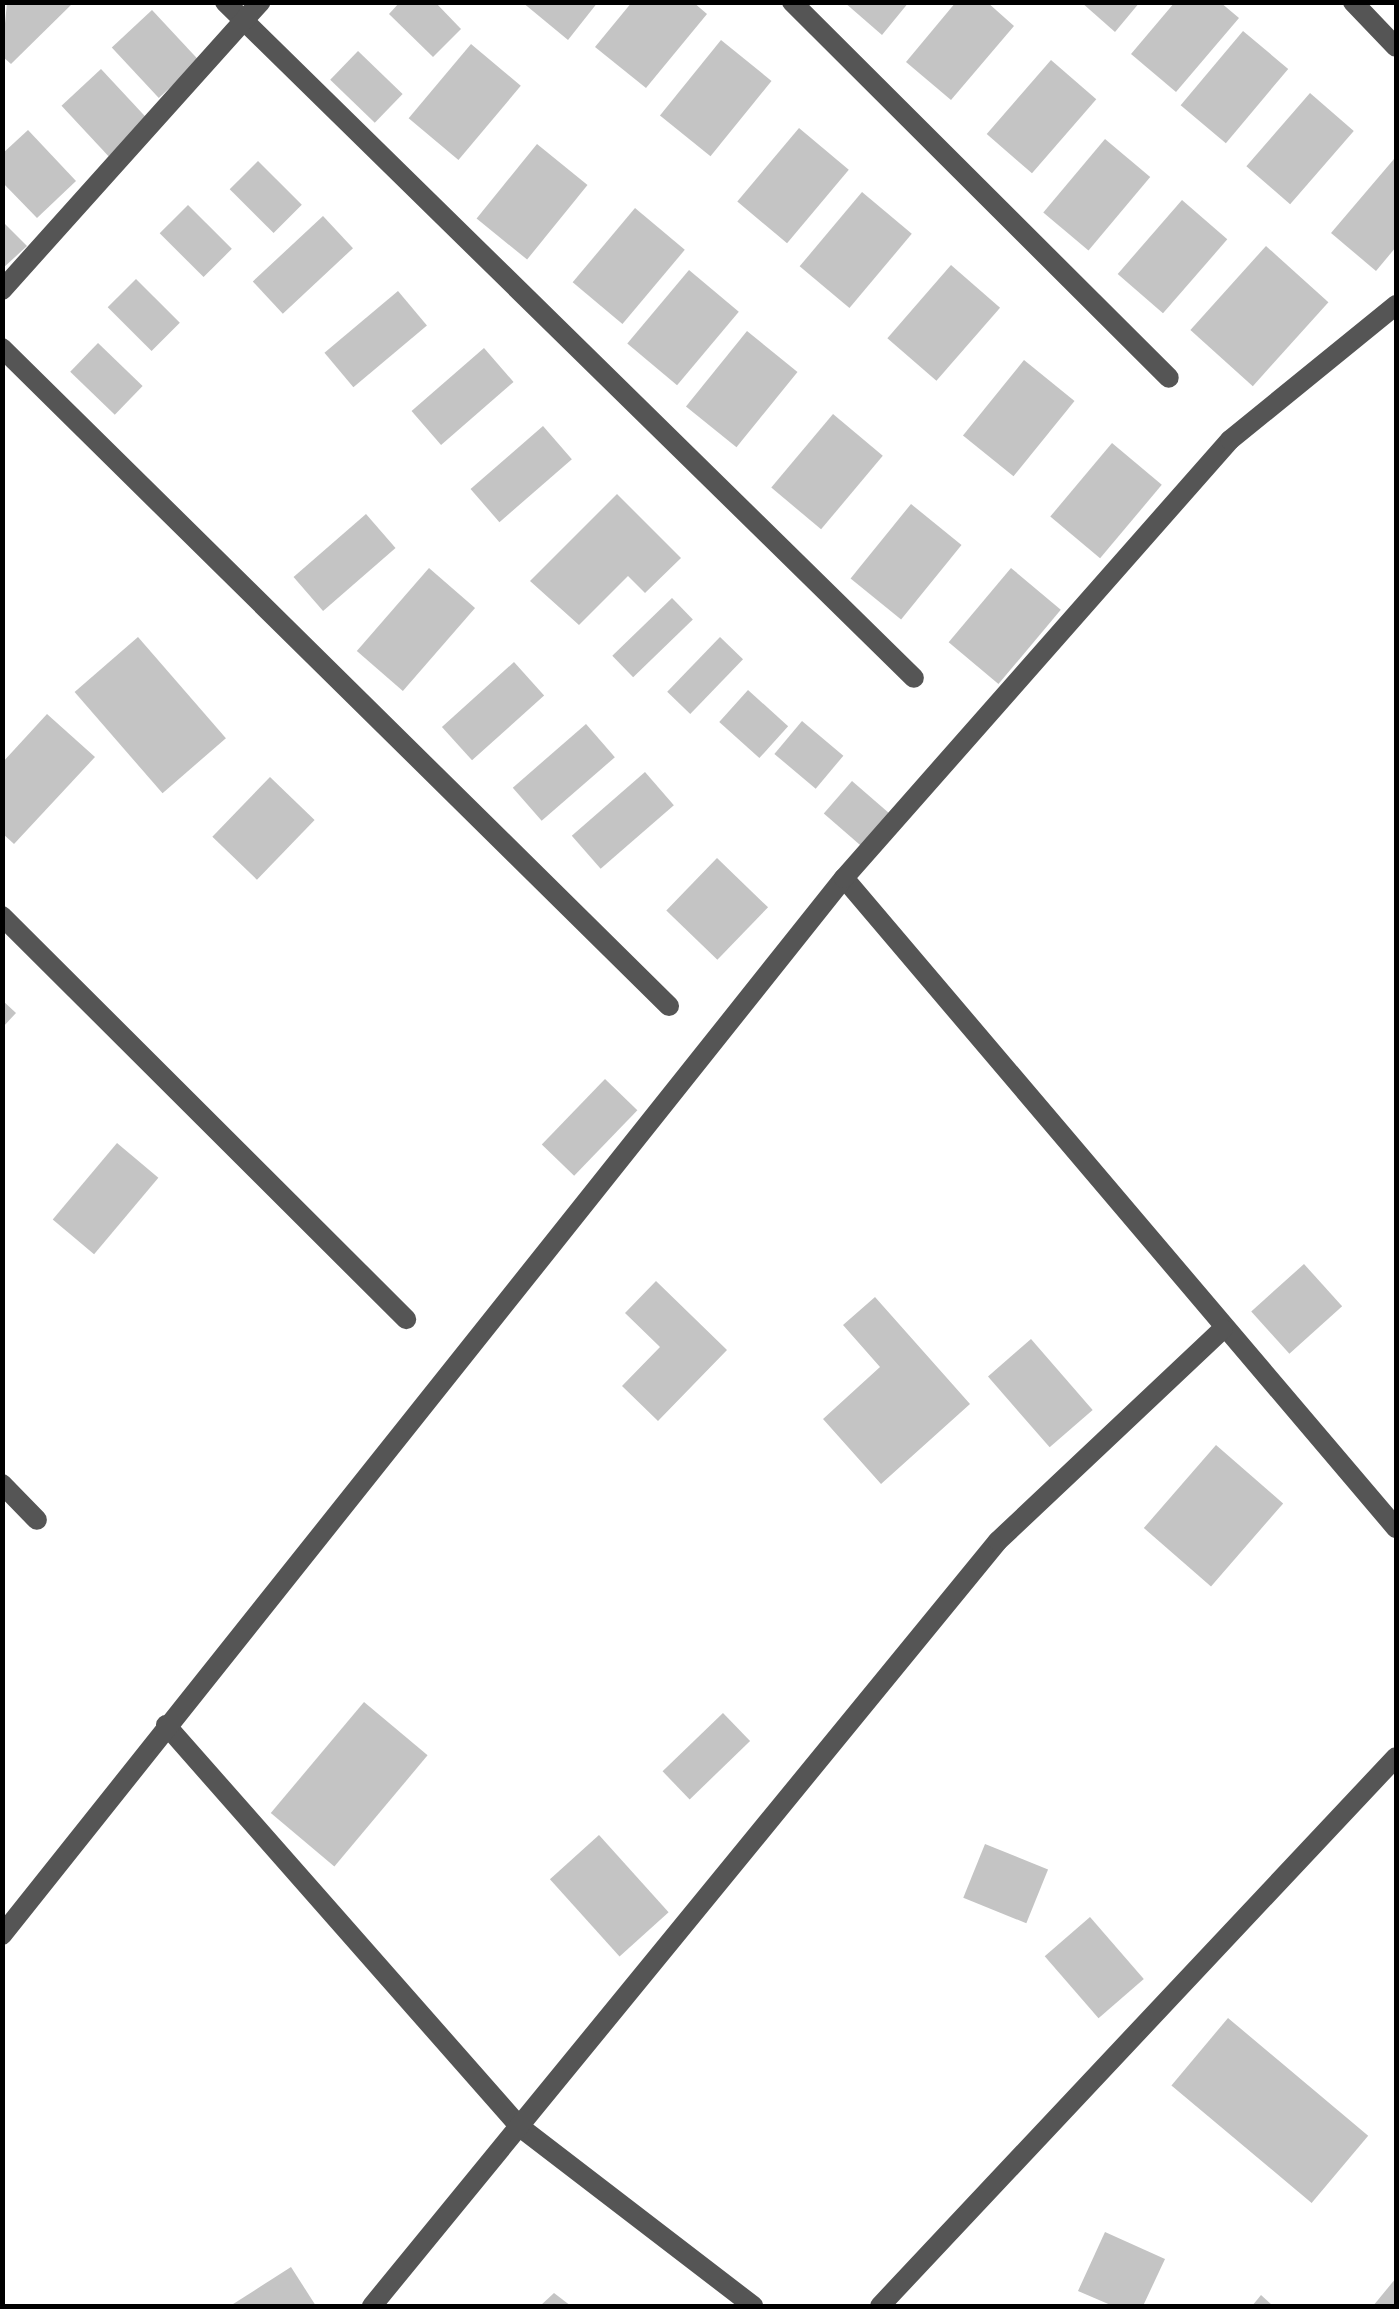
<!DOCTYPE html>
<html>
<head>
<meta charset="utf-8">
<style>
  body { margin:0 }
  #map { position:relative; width:1399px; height:2309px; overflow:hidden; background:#fff; font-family:Overpass,sans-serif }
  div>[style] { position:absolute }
  .building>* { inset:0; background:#c4c4c4; transform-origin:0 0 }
  .minor>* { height:20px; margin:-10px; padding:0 10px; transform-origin:10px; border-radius:10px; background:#555 }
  span { translate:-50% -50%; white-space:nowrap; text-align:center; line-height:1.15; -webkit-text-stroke:8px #fff; paint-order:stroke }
  .frame { position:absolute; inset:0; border:5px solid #000; pointer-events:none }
</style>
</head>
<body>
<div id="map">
  <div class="building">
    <i style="clip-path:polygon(7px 2px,74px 2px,11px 64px,2px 56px)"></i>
    <i style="clip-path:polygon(400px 2px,435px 2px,461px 29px,433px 57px,389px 14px)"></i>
    <i style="clip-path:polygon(522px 2px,598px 2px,568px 40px)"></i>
    <i style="clip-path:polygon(632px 2px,693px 2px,707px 14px,646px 88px,595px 47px)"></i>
    <i style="clip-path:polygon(844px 2px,909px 2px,882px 35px)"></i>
    <i style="clip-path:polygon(956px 2px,987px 2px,1014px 26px,951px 100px,906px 62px)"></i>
    <i style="clip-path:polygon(1081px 2px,1140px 2px,1115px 32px)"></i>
    <i style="clip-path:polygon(1175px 2px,1220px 2px,1239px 18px,1176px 92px,1131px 54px)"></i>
    <i style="left:152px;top:10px;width:69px;height:55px;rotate:47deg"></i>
    <i style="left:1243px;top:31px;width:59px;height:97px;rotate:40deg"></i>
    <i style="left:721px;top:40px;width:65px;height:97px;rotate:39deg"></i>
    <i style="left:471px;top:44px;width:65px;height:97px;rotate:40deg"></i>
    <i style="left:358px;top:51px;width:62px;height:40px;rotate:44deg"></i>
    <i style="left:1051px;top:60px;width:60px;height:98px;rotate:41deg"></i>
    <i style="left:101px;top:69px;width:69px;height:54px;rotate:47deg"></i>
    <i style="left:1310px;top:93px;width:58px;height:97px;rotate:41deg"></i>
    <i style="left:799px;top:128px;width:65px;height:96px;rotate:40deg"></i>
    <i style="clip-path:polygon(28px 130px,76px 181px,37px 218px,2px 182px,2px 154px)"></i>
    <i style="left:1105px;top:139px;width:59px;height:96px;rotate:40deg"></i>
    <i style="left:537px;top:144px;width:65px;height:96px;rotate:39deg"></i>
    <i style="clip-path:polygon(1394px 159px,1396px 247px,1376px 271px,1331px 233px)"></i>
    <i style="left:258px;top:161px;width:62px;height:40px;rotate:45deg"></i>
    <i style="left:862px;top:192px;width:65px;height:97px;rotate:40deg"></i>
    <i style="left:1182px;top:200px;width:60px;height:98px;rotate:41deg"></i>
    <i style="left:188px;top:205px;width:62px;height:40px;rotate:45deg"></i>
    <i style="left:635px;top:208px;width:65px;height:97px;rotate:40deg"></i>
    <i style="left:323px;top:216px;width:44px;height:96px;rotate:47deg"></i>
    <i style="clip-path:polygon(2px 221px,27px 246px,2px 269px)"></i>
    <i style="left:1266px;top:246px;width:84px;height:113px;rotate:42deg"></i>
    <i style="left:951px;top:265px;width:65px;height:97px;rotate:41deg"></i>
    <i style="left:689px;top:270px;width:65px;height:96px;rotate:40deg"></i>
    <i style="left:136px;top:279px;width:62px;height:40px;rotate:45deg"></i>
    <i style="left:398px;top:291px;width:45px;height:96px;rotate:50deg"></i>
    <i style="left:747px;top:331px;width:65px;height:97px;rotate:39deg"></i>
    <i style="left:98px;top:343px;width:62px;height:40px;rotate:44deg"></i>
    <i style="left:484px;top:348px;width:45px;height:96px;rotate:49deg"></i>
    <i style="left:1024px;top:360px;width:65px;height:97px;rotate:39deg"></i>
    <i style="left:833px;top:414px;width:65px;height:96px;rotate:40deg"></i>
    <i style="left:543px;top:426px;width:44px;height:96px;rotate:49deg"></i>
    <i style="left:1112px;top:443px;width:65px;height:96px;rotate:40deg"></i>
    <i style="clip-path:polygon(617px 494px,681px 558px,645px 593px,628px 576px,579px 625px,530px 581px)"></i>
    <i style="left:911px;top:504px;width:65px;height:96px;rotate:39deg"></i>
    <i style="left:366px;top:514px;width:45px;height:96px;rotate:49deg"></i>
    <i style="left:429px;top:568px;width:61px;height:110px;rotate:41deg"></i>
    <i style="left:1011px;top:568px;width:65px;height:97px;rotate:40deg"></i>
    <i style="left:672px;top:598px;width:30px;height:83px;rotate:46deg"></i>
    <i style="left:138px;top:637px;width:134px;height:84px;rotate:49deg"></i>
    <i style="left:720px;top:637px;width:32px;height:76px;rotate:44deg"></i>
    <i style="left:514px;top:662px;width:45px;height:97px;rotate:48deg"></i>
    <i style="left:748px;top:690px;width:54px;height:43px;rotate:42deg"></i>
    <i style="clip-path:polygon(47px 714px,95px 757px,14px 844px,2px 833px,2px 763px)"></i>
    <i style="left:802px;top:721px;width:54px;height:43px;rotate:40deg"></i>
    <i style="left:586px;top:724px;width:44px;height:97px;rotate:49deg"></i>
    <i style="left:645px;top:772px;width:44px;height:97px;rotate:49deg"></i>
    <i style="left:270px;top:777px;width:62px;height:83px;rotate:44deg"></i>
    <i style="left:852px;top:781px;width:55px;height:43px;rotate:41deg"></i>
    <i style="left:717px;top:858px;width:71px;height:73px;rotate:44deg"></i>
    <i style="clip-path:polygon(2px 1000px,16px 1013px,2px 1028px)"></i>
    <i style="left:605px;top:1079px;width:45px;height:91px;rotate:44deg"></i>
    <i style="left:117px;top:1143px;width:54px;height:100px;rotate:40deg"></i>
    <i style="left:1304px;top:1264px;width:57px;height:71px;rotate:48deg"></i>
    <i style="clip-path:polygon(656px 1281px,727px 1350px,658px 1421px,622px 1386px,660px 1347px,625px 1313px)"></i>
    <i style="clip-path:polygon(875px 1297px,970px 1404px,881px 1484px,823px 1419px,880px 1367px,843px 1325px)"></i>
    <i style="left:1031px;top:1339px;width:94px;height:57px;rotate:49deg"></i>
    <i style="left:1216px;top:1445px;width:89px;height:110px;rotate:41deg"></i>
    <i style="left:364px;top:1702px;width:83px;height:145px;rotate:40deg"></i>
    <i style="left:723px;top:1713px;width:39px;height:84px;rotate:46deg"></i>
    <i style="left:599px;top:1835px;width:104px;height:66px;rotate:48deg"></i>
    <i style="left:985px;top:1844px;width:68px;height:58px;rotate:22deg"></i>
    <i style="left:1090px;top:1917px;width:82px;height:60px;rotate:49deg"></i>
    <i style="left:1228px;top:2018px;width:183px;height:88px;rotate:40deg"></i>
    <i style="clip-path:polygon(1105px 2232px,1165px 2259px,1143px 2306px,1113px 2306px,1078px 2291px)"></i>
    <i style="clip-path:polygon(291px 2267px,316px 2306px,230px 2306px)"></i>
    <i style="clip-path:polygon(1396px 2278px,1396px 2306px,1373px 2306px)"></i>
    <i style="clip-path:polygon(554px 2293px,571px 2306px,540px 2306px)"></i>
    <i style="clip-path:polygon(1261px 2295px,1273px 2306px,1252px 2306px)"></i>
  </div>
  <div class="minor">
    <i style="left:225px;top:2px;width:965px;rotate:44.45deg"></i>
    <i style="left:792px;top:2px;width:532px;rotate:44.92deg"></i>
    <i style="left:1353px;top:2px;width:62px;rotate:46.3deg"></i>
    <i style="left:2px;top:290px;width:387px;rotate:-48.1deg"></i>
    <i style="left:2px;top:348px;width:937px;rotate:44.61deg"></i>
    <i style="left:844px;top:878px;width:853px;rotate:49.66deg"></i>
    <i style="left:2px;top:916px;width:571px;rotate:44.93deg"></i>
    <i style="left:2px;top:1484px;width:50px;rotate:45.8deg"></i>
    <i style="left:166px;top:1725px;width:536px;rotate:48.63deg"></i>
    <i style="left:520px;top:2127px;width:294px;rotate:37.5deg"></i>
    <i style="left:2px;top:1935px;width:1351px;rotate:-51.46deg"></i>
    <i style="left:844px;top:878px;width:584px;rotate:-48.61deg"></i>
    <i style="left:1230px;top:440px;width:214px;rotate:-39.1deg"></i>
    <i style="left:372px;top:2306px;width:988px;rotate:-50.71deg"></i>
    <i style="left:998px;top:1541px;width:309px;rotate:-43.3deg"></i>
    <i style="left:880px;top:2306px;width:753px;rotate:-46.77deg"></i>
  </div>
  <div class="frame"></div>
</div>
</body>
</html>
